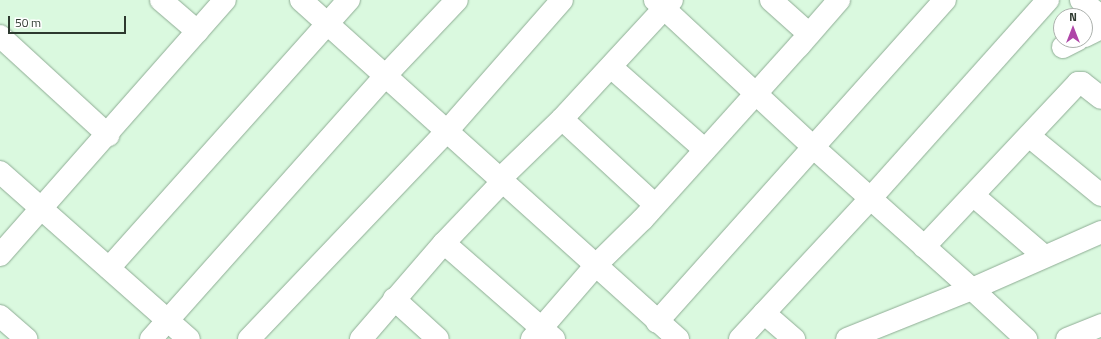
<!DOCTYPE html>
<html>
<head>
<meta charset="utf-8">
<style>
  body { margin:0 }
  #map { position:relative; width:1101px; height:339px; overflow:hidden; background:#daf9df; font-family:"Titillium Web",sans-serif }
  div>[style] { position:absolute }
  .roads { filter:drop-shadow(0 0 1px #8eac94) drop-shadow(0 0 1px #8eac94) }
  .minor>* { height:22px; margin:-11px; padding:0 11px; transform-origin:11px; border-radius:11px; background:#fff }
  span { translate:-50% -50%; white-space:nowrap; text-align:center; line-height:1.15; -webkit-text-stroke:3px #fff; paint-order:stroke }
  .north { position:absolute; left:1053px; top:8px; width:40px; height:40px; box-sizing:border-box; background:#fff; border:1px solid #abb0ac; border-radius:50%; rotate:0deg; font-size:11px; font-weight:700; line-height:16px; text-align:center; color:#2d392f }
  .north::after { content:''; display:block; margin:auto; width:14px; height:18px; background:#af46a8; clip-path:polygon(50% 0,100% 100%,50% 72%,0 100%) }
  .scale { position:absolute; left:8px; top:16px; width:118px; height:18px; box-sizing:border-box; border:2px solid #2d392f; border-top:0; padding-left:5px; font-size:12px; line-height:14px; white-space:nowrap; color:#2d392f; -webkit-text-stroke:3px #fff; paint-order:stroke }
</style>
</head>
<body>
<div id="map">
  <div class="roads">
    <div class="minor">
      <i style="left:161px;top:0;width:48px;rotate:40.7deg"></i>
      <i style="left:301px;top:0;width:507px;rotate:41.96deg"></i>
      <i style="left:655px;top:0;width:216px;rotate:42.9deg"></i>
      <i style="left:813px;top:147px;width:213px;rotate:41.8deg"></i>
      <i style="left:972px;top:289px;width:141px;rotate:-23.8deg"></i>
      <i style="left:771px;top:0;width:51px;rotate:41.8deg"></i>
      <i style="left:1081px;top:0;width:26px;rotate:40deg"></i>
      <i style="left:0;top:36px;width:147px;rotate:42.5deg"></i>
      <i style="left:1085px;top:36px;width:18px;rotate:-27deg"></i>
      <i style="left:1063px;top:47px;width:16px;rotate:-27deg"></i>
      <i style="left:611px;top:67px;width:125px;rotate:41.4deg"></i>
      <i style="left:562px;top:119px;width:125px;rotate:42.7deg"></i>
      <i style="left:1029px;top:136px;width:93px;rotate:39.3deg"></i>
      <i style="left:0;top:172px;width:252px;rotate:41.5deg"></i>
      <i style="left:500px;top:179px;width:86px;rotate:-44.1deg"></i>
      <i style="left:562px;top:119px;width:162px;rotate:-47.3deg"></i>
      <i style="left:974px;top:196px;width:92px;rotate:40.6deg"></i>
      <i style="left:444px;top:243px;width:146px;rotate:41.1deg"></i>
      <i style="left:924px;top:247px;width:225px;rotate:-46.8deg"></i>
      <i style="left:1078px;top:83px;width:4px"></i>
      <i style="left:1082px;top:83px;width:24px;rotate:38deg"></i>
      <i style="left:0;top:255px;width:340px;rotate:-48.6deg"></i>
      <i style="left:109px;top:268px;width:360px;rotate:-48.2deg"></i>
      <i style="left:394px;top:299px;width:59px;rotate:42.3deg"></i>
      <i style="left:764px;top:313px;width:40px;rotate:41deg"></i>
      <i style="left:0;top:316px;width:35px;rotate:41deg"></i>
      <i style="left:657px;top:322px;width:432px;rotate:-48.2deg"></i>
      <i style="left:151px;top:339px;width:353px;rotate:-48.3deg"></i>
      <i style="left:386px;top:75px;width:103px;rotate:-46.6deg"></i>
      <i style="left:249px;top:339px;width:287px;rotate:-46.4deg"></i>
      <i style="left:447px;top:131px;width:174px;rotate:-48.7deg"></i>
      <i style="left:361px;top:339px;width:127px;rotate:-49.2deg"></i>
      <i style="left:444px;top:243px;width:86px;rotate:-46.4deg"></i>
      <i style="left:532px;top:339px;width:99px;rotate:-49.1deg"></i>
      <i style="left:597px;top:264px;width:64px;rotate:-44.4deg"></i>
      <i style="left:643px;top:219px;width:233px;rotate:-48deg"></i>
      <i style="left:799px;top:46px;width:61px;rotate:-49deg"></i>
      <i style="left:740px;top:339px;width:191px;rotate:-47.1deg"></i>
      <i style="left:870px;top:199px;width:267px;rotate:-48.2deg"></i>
      <i style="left:847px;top:339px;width:135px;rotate:-21.8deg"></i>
      <i style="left:972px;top:289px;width:74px;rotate:42.8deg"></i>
      <i style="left:1067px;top:339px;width:37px;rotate:-22deg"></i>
    </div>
  </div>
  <div class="north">N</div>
  <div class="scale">50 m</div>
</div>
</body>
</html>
